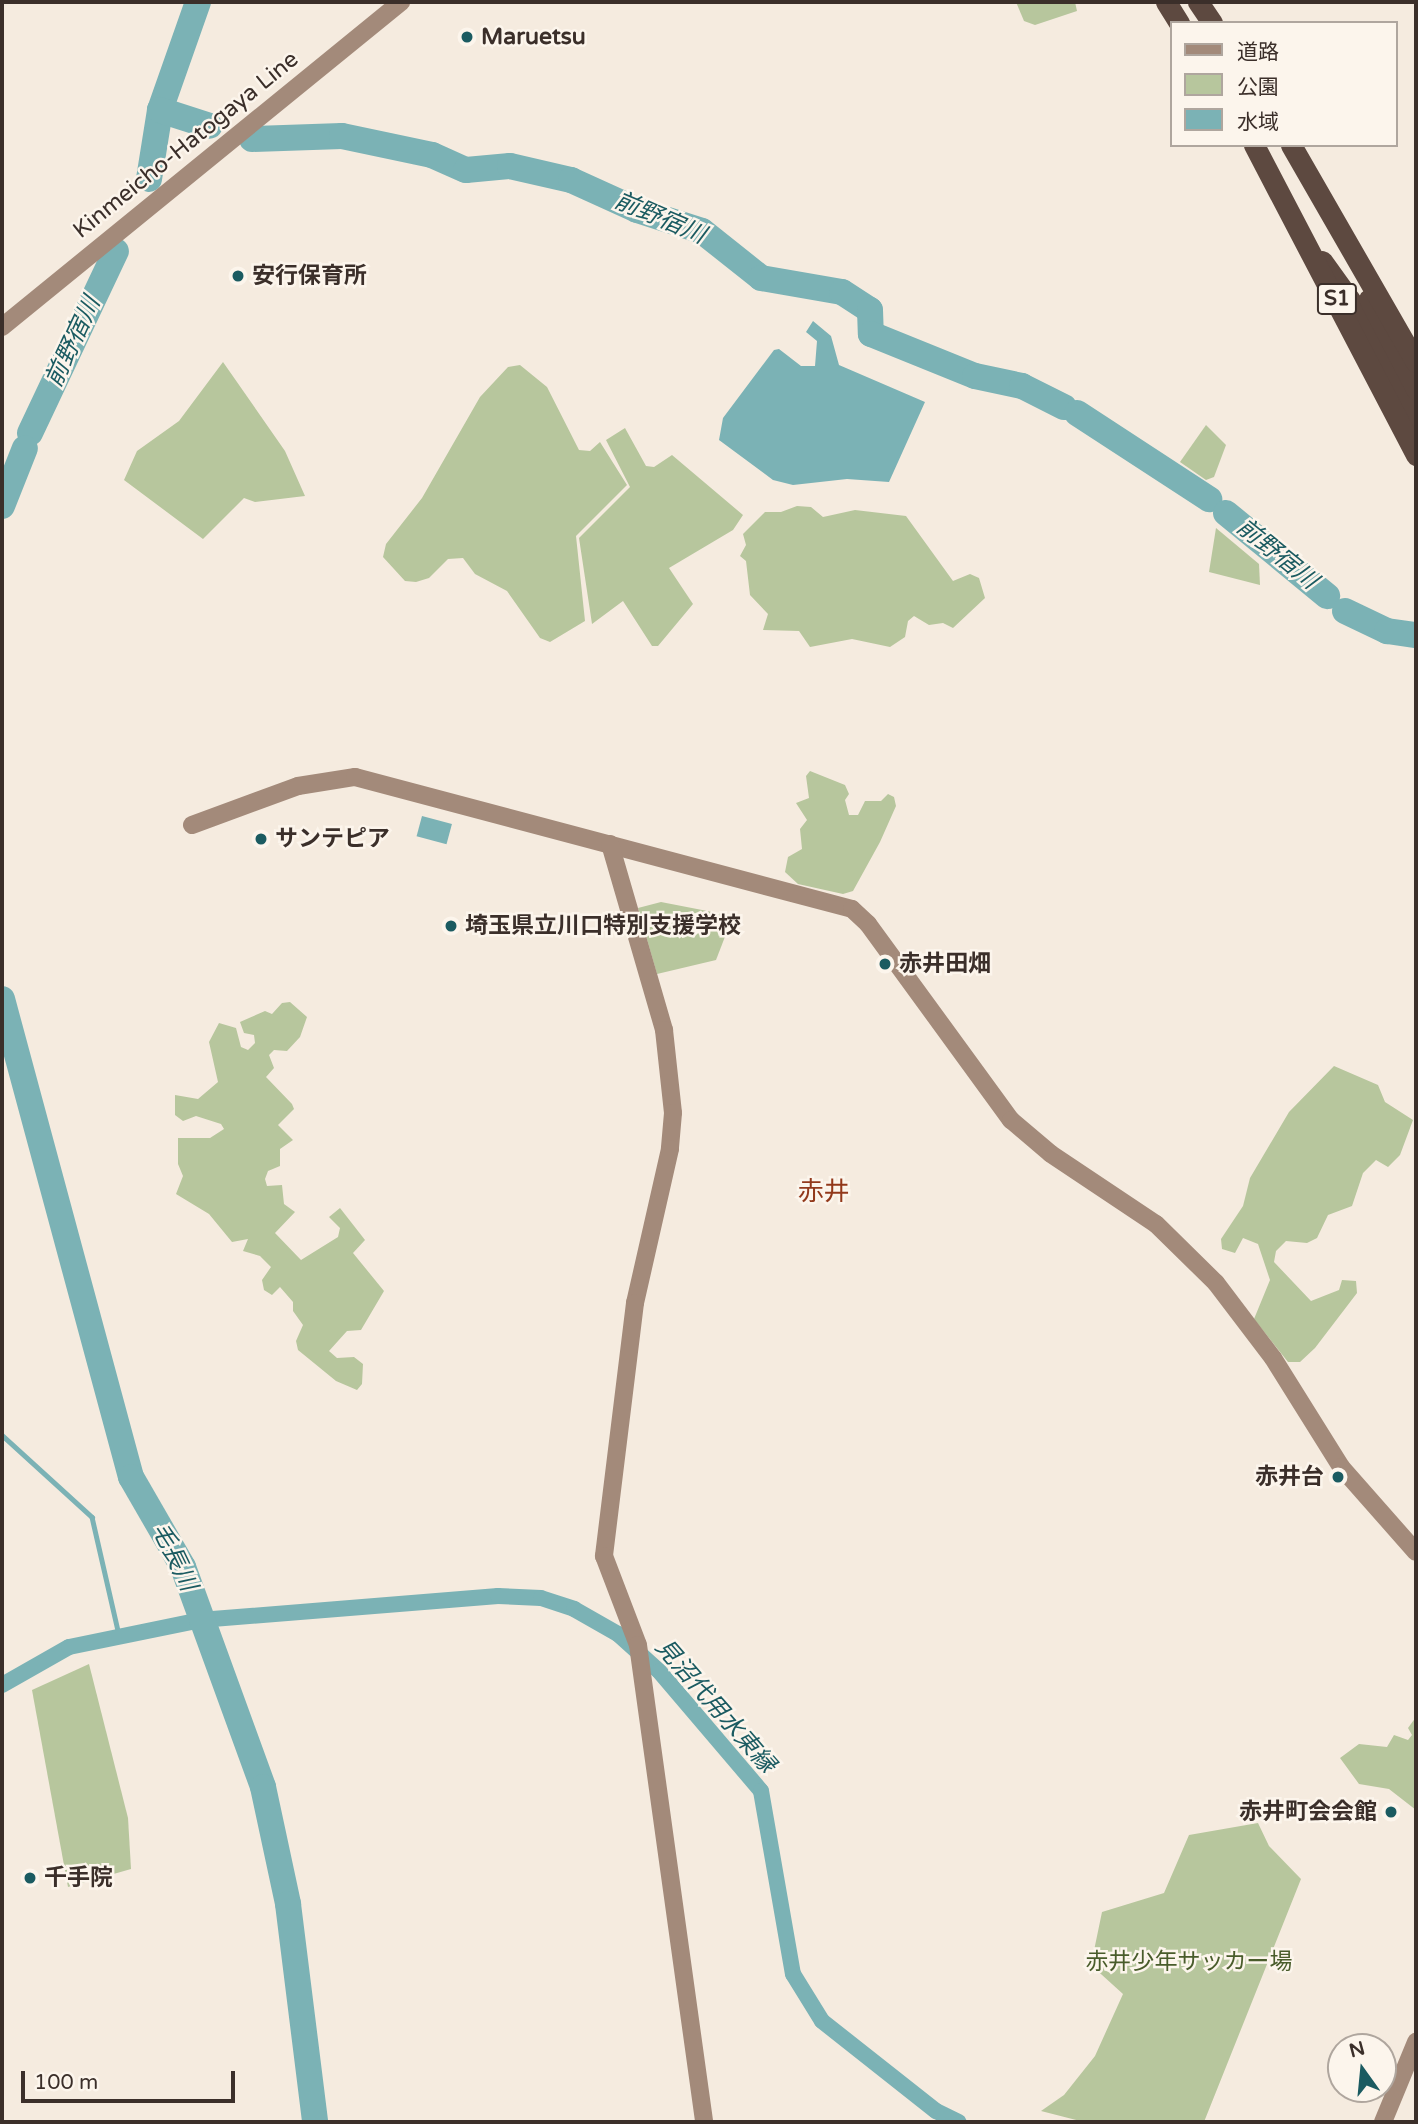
<!DOCTYPE html>
<html>
<head>
<meta charset="utf-8">
<style>
  body { margin:0 }
  #map { position:relative; width:1418px; height:2124px; overflow:hidden; background:#f5ebdf; font-family:"Varela Round","Noto Sans JP",sans-serif }
  div>[style] { position:absolute }
  .green>* { inset:0; background:#b7c69d }
  .water>* { inset:0; background:#7bb2b5; transform-origin:0 0 }
  .stream>* { height:4.5px; margin:-2.25px; padding:0 2.25px; transform-origin:2.25px; border-radius:2.25px; background:#7bb2b5 }
  .canal>* { height:16px; margin:-8px; padding:0 8px; transform-origin:8px; border-radius:8px; background:#7bb2b5 }
  .river>* { height:26px; margin:-13px; padding:0 13px; transform-origin:13px; border-radius:13px; background:#7bb2b5 }
  .secondary>* { height:18px; margin:-9px; padding:0 9px; transform-origin:9px; border-radius:9px; background:#a38a7a }
  .highway>* { height:21px; margin:-10.5px; padding:0 10.5px; transform-origin:10.5px; border-radius:10.5px; background:#5d4940 }
  .highway-bridge>* { height:21px; margin:-10.5px; padding:0 10.5px; transform-origin:10.5px; border-radius:10.5px; background:#5d4940 }
  .dots>* { width:19px; height:19px; translate:-50% -50%; box-sizing:border-box; border:4px solid #fcf5ec; border-radius:50% }
  span { translate:-50% -50%; white-space:nowrap; text-align:center; line-height:1.15; -webkit-text-stroke:5px #fcf5ec; paint-order:stroke }
  .shield-label span { padding:2px 5px; background:#fcf5ec; border:2px solid; border-radius:5px; -webkit-text-stroke-width:0 }
  .shield-label { font-size:21px; color:#3b2f2a; font-weight:700 }
  .poi-label { font-size:23px; color:#3b2f2a; font-weight:700 }
  .left { translate:0 -50%; text-align:left }
  .right { translate:-100% -50%; text-align:right }
  .street-label { font-size:23px; color:#3b2f2a }
  .park-label { font-size:23px; color:#495c2b }
  .water-label { font-size:24px; color:#1b5b61; font-style:italic }
  .quarter-label { font-size:26px; color:#92391b }
  .frame { position:absolute; inset:0; border:4px solid #3b2f2a; pointer-events:none }
  .legend { position:absolute; left:1170px; top:21px; width:228px; height:126px; box-sizing:border-box; background:#fcf5ec; border:2px solid #afa69e; margin:0; padding:9px 12px; list-style:none; font-size:21px; color:#3b2f2a }
  .legend li { display:flex; align-items:center; gap:14px; height:35px }
  .legend b { width:35px; border:2px solid #afa69e }
  .north { position:absolute; left:1327px; top:2033px; width:70px; height:70px; box-sizing:border-box; background:#fcf5ec; border:2px solid #afa69e; border-radius:50%; rotate:345deg; font-size:19px; font-weight:700; line-height:28px; text-align:center; color:#3b2f2a }
  .north::after { content:''; display:block; margin:auto; width:24px; height:32px; background:#1b5b61; clip-path:polygon(50% 0,100% 100%,50% 72%,0 100%) }
  .scale { position:absolute; left:21px; top:2071px; width:214px; height:32px; box-sizing:border-box; border:4px solid #3b2f2a; border-top:0; padding-left:9px; font-size:21px; line-height:24px; white-space:nowrap; color:#3b2f2a; -webkit-text-stroke:5px #fcf5ec; paint-order:stroke }
</style>
</head>
<body>
<div id="map">
  <div class="green">
    <i style="clip-path:polygon(1016px 2px,1075px 2px,1077px 11px,1035px 25px,1024px 21px)"></i>
    <i style="clip-path:polygon(223px 362px,285px 451px,305px 496px,255px 502px,244px 498px,203px 539px,124px 480px,137px 451px,179px 421px)"></i>
    <i style="clip-path:polygon(520px 365px,547px 387px,579px 450px,590px 451px,600px 442px,627px 485px,576px 536px,585px 621px,550px 642px,540px 638px,507px 591px,475px 574px,463px 558px,448px 559px,429px 578px,416px 582px,405px 581px,383px 557px,386px 544px,422px 498px,480px 397px,508px 367px)"></i>
    <i style="clip-path:polygon(1206px 425px,1226px 445px,1214px 477px,1206px 480px,1180px 462px)"></i>
    <i style="clip-path:polygon(625px 428px,646px 466px,654px 467px,672px 455px,743px 515px,733px 530px,669px 568px,693px 604px,658px 646px,652px 646px,623px 601px,592px 624px,579px 538px,630px 487px,606px 440px)"></i>
    <i style="clip-path:polygon(797px 506px,811px 507px,823px 517px,855px 510px,906px 516px,953px 581px,970px 574px,979px 578px,985px 598px,953px 628px,943px 623px,929px 625px,914px 616px,908px 621px,905px 637px,890px 647px,852px 639px,810px 647px,799px 631px,763px 630px,768px 614px,750px 595px,746px 561px,740px 556px,746px 545px,743px 534px,765px 512px,781px 512px)"></i>
    <i style="clip-path:polygon(1216px 528px,1259px 564px,1260px 585px,1209px 572px)"></i>
    <i style="clip-path:polygon(810px 771px,845px 785px,849px 794px,845px 800px,849px 815px,858px 815px,865px 801px,881px 801px,888px 794px,894px 797px,896px 806px,880px 842px,853px 891px,843px 894px,798px 884px,785px 872px,788px 857px,802px 849px,800px 829px,807px 820px,796px 803px,809px 798px,806px 776px)"></i>
    <i style="clip-path:polygon(661px 902px,733px 916px,716px 960px,657px 974px,638px 908px)"></i>
    <i style="clip-path:polygon(290px 1002px,307px 1017px,300px 1037px,287px 1051px,274px 1050px,269px 1055px,274px 1068px,266px 1077px,292px 1104px,294px 1109px,278px 1125px,293px 1140px,280px 1149px,280px 1166px,268px 1171px,265px 1179px,267px 1186px,282px 1185px,284px 1204px,295px 1212px,275px 1233px,301px 1260px,338px 1237px,340px 1228px,329px 1217px,340px 1208px,365px 1240px,353px 1253px,384px 1291px,361px 1330px,347px 1331px,329px 1351px,337px 1358px,354px 1357px,363px 1364px,362px 1384px,357px 1390px,336px 1381px,298px 1350px,296px 1341px,303px 1325px,293px 1311px,293px 1302px,280px 1287px,272px 1295px,264px 1290px,262px 1280px,271px 1267px,260px 1256px,243px 1251px,248px 1239px,232px 1242px,209px 1214px,176px 1194px,183px 1176px,178px 1164px,178px 1138px,210px 1138px,224px 1129px,221px 1124px,196px 1116px,183px 1121px,175px 1115px,175px 1095px,198px 1099px,218px 1082px,209px 1042px,219px 1023px,236px 1028px,241px 1047px,248px 1050px,255px 1043px,254px 1035px,244px 1033px,240px 1022px,265px 1011px,272px 1014px,282px 1003px)"></i>
    <i style="clip-path:polygon(1334px 1066px,1378px 1085px,1385px 1102px,1413px 1120px,1400px 1155px,1388px 1167px,1376px 1160px,1363px 1173px,1352px 1206px,1328px 1215px,1317px 1238px,1307px 1243px,1286px 1241px,1276px 1251px,1274px 1262px,1311px 1301px,1339px 1290px,1342px 1280px,1356px 1281px,1357px 1293px,1315px 1348px,1300px 1362px,1288px 1362px,1254px 1319px,1270px 1280px,1258px 1244px,1243px 1238px,1235px 1253px,1222px 1249px,1221px 1239px,1243px 1206px,1250px 1178px,1289px 1112px)"></i>
    <i style="clip-path:polygon(89px 1664px,128px 1818px,131px 1869px,68px 1887px,32px 1690px)"></i>
    <i style="clip-path:polygon(1416px 1717px,1416px 1810px,1389px 1789px,1359px 1784px,1340px 1758px,1359px 1744px,1387px 1747px,1394px 1735px,1408px 1740px,1412px 1735px,1408px 1728px)"></i>
    <i style="clip-path:polygon(1258px 1823px,1269px 1846px,1301px 1879px,1204px 2122px,1084px 2122px,1041px 2111px,1064px 2095px,1095px 2056px,1123px 1994px,1091px 1965px,1102px 1912px,1164px 1893px,1189px 1835px)"></i>
  </div>
  <div class="water">
    <i style="clip-path:polygon(813px 321px,831px 336px,839px 365px,925px 402px,889px 482px,847px 479px,793px 485px,773px 480px,719px 440px,723px 418px,774px 350px,779px 349px,801px 366px,815px 366px,817px 341px,806px 332px)"></i>
    <i style="left:422px;top:816px;width:31px;height:21px;rotate:15deg"></i>
  </div>
  <div class="stream">
    <i style="left:2px;top:1435px;width:122px;rotate:42.3deg"></i>
    <i style="left:92px;top:1517px;width:121px;rotate:77.1deg"></i>
  </div>
  <div class="canal">
    <i style="left:2px;top:1685px;width:77px;rotate:-29.6deg"></i>
    <i style="left:69px;top:1647px;width:134px;rotate:-11.6deg"></i>
    <i style="left:200px;top:1620px;width:299px;rotate:-4.6deg"></i>
    <i style="left:498px;top:1596px;width:43px;rotate:2.7deg"></i>
    <i style="left:541px;top:1598px;width:35px;rotate:18deg"></i>
    <i style="left:574px;top:1609px;width:51px;rotate:29.6deg"></i>
    <i style="left:618px;top:1634px;width:55px;rotate:42.1deg"></i>
    <i style="left:659px;top:1671px;width:157px;rotate:49.6deg"></i>
    <i style="left:761px;top:1791px;width:186px;rotate:80.1deg"></i>
    <i style="left:793px;top:1974px;width:55px;rotate:58.3deg"></i>
    <i style="left:822px;top:2021px;width:145px;rotate:38.3deg"></i>
    <i style="left:936px;top:2111px;width:25px;rotate:26deg"></i>
  </div>
  <div class="river">
    <i style="left:160px;top:110px;width:114px;rotate:-70.6deg"></i>
    <i style="left:252px;top:139px;width:90px;rotate:-1.9deg"></i>
    <i style="left:342px;top:136px;width:92px;rotate:11.9deg"></i>
    <i style="left:432px;top:155px;width:37px;rotate:24deg"></i>
    <i style="left:466px;top:170px;width:44px;rotate:-5.2deg"></i>
    <i style="left:510px;top:166px;width:63px;rotate:12.9deg"></i>
    <i style="left:571px;top:180px;width:72px;rotate:24.4deg"></i>
    <i style="left:637px;top:210px;width:68px;rotate:17.9deg"></i>
    <i style="left:702px;top:231px;width:75px;rotate:38.5deg"></i>
    <i style="left:761px;top:278px;width:82px;rotate:9.8deg"></i>
    <i style="left:842px;top:292px;width:33px;rotate:33deg"></i>
    <i style="left:870px;top:310px;width:24px;rotate:88deg"></i>
    <i style="left:871px;top:334px;width:112px;rotate:22deg"></i>
    <i style="left:975px;top:376px;width:48px;rotate:12deg"></i>
    <i style="left:1022px;top:386px;width:47px;rotate:26.6deg"></i>
    <i style="left:149px;top:179px;width:70px;rotate:-80.9deg"></i>
    <i style="left:160px;top:110px;width:52px;rotate:17.7deg"></i>
    <i style="left:1077px;top:413px;width:158px;rotate:33.1deg"></i>
    <i style="left:30px;top:433px;width:201px;rotate:-64.7deg"></i>
    <i style="left:2px;top:506px;width:62px;rotate:-68.4deg"></i>
    <i style="left:1226px;top:513px;width:131px;rotate:39.4deg"></i>
    <i style="left:1345px;top:611px;width:47px;rotate:25.5deg"></i>
    <i style="left:1387px;top:631px;width:29px;rotate:8deg"></i>
    <i style="left:2px;top:999px;width:495px;rotate:74.9deg"></i>
    <i style="left:131px;top:1477px;width:104px;rotate:60deg"></i>
    <i style="left:183px;top:1567px;width:234px;rotate:70deg"></i>
    <i style="left:263px;top:1787px;width:120px;rotate:77.9deg"></i>
    <i style="left:288px;top:1904px;width:220px;rotate:82.9deg"></i>
  </div>
  <div class="secondary">
    <i style="left:2px;top:327px;width:515px;rotate:-39.16deg"></i>
    <i style="left:192px;top:825px;width:113px;rotate:-20.2deg"></i>
    <i style="left:298px;top:786px;width:58px;rotate:-9deg"></i>
    <i style="left:355px;top:777px;width:514px;rotate:14.87deg"></i>
    <i style="left:852px;top:909px;width:22px;rotate:43deg"></i>
    <i style="left:868px;top:924px;width:243px;rotate:53.9deg"></i>
    <i style="left:1011px;top:1120px;width:52px;rotate:40.4deg"></i>
    <i style="left:1051px;top:1154px;width:126px;rotate:33.7deg"></i>
    <i style="left:1156px;top:1224px;width:84px;rotate:44.5deg"></i>
    <i style="left:1216px;top:1283px;width:94px;rotate:52.8deg"></i>
    <i style="left:1273px;top:1358px;width:128px;rotate:58deg"></i>
    <i style="left:1341px;top:1467px;width:113px;rotate:48.6deg"></i>
    <i style="left:610px;top:844px;width:194px;rotate:73.8deg"></i>
    <i style="left:664px;top:1030px;width:83px;rotate:83.8deg"></i>
    <i style="left:673px;top:1113px;width:36px;rotate:95deg"></i>
    <i style="left:670px;top:1149px;width:158px;rotate:102.8deg"></i>
    <i style="left:635px;top:1303px;width:255px;rotate:97deg"></i>
    <i style="left:604px;top:1556px;width:95px;rotate:69.1deg"></i>
    <i style="left:638px;top:1645px;width:482px;rotate:82.1deg"></i>
    <i style="left:1383px;top:2122px;width:87px;rotate:-67.6deg"></i>
  </div>
  <div class="highway">
    <i style="left:1166px;top:2px;width:25px;rotate:58deg"></i>
    <i style="left:1198px;top:2px;width:25px;rotate:56deg"></i>
    <i style="left:1322px;top:261px;width:48px;rotate:54.3deg"></i>
    <i style="left:1350px;top:300px;width:142px;rotate:62.4deg"></i>
    <i style="left:1369px;top:299px;width:102px;rotate:62.4deg"></i>
  </div>
  <div class="highway-bridge">
    <i style="left:1254px;top:145px;width:350px;rotate:62.4deg"></i>
    <i style="left:1291px;top:145px;width:250px;rotate:60.1deg"></i>
  </div>
  <div class="dots">
    <i style="left:467px;top:37px;background:#1b5b61"></i>
    <i style="left:238px;top:276px;background:#1b5b61"></i>
    <i style="left:261px;top:839px;background:#1b5b61"></i>
    <i style="left:451px;top:926px;background:#1b5b61"></i>
    <i style="left:885px;top:964px;background:#1b5b61"></i>
    <i style="left:1338px;top:1477px;background:#1b5b61"></i>
    <i style="left:1391px;top:1812px;background:#1b5b61"></i>
    <i style="left:30px;top:1878px;background:#1b5b61"></i>
  </div>
  <div class="shield-label">
    <span style="left:1337px;top:299px">S1</span>
  </div>
  <div class="poi-label">
    <span class="left" style="left:481px;top:37px">Maruetsu</span>
    <span class="left" style="left:252px;top:276px">安行保育所</span>
    <span class="left" style="left:275px;top:839px">サンテピア</span>
    <span class="left" style="left:465px;top:926px">埼玉県立川口特別支援学校</span>
    <span class="left" style="left:899px;top:964px">赤井田畑</span>
    <span class="right" style="left:1324px;top:1477px">赤井台</span>
    <span class="right" style="left:1377px;top:1812px">赤井町会会館</span>
    <span class="left" style="left:44px;top:1878px">千手院</span>
  </div>
  <div class="street-label">
    <span style="left:186px;top:145px;rotate:-39deg">Kinmeicho-Hatogaya Line</span>
  </div>
  <div class="park-label">
    <span style="left:1189px;top:1962px">赤井少年サッカー場</span>
  </div>
  <div class="water-label">
    <span style="left:660px;top:218px;rotate:23deg">前野宿川</span>
    <span style="left:73px;top:342px;rotate:-65deg">前野宿川</span>
    <span style="left:1277px;top:554px;rotate:39deg">前野宿川</span>
    <span style="left:174px;top:1557px;rotate:64deg">毛長川</span>
    <span style="left:715px;top:1706px;rotate:49deg">見沼代用水東縁</span>
  </div>
  <div class="quarter-label">
    <span style="left:824px;top:1192px">赤井</span>
  </div>
  <div class="frame"></div>
  <ul class="legend">
  <li><b style="height:9px;background:#a38a7a"></b>道路</li>
  <li><b style="height:19px;background:#b7c69d"></b>公園</li>
  <li><b style="height:19px;background:#7bb2b5"></b>水域</li>
  </ul>
  <div class="north">N</div>
  <div class="scale">100 m</div>
</div>
</body>
</html>
